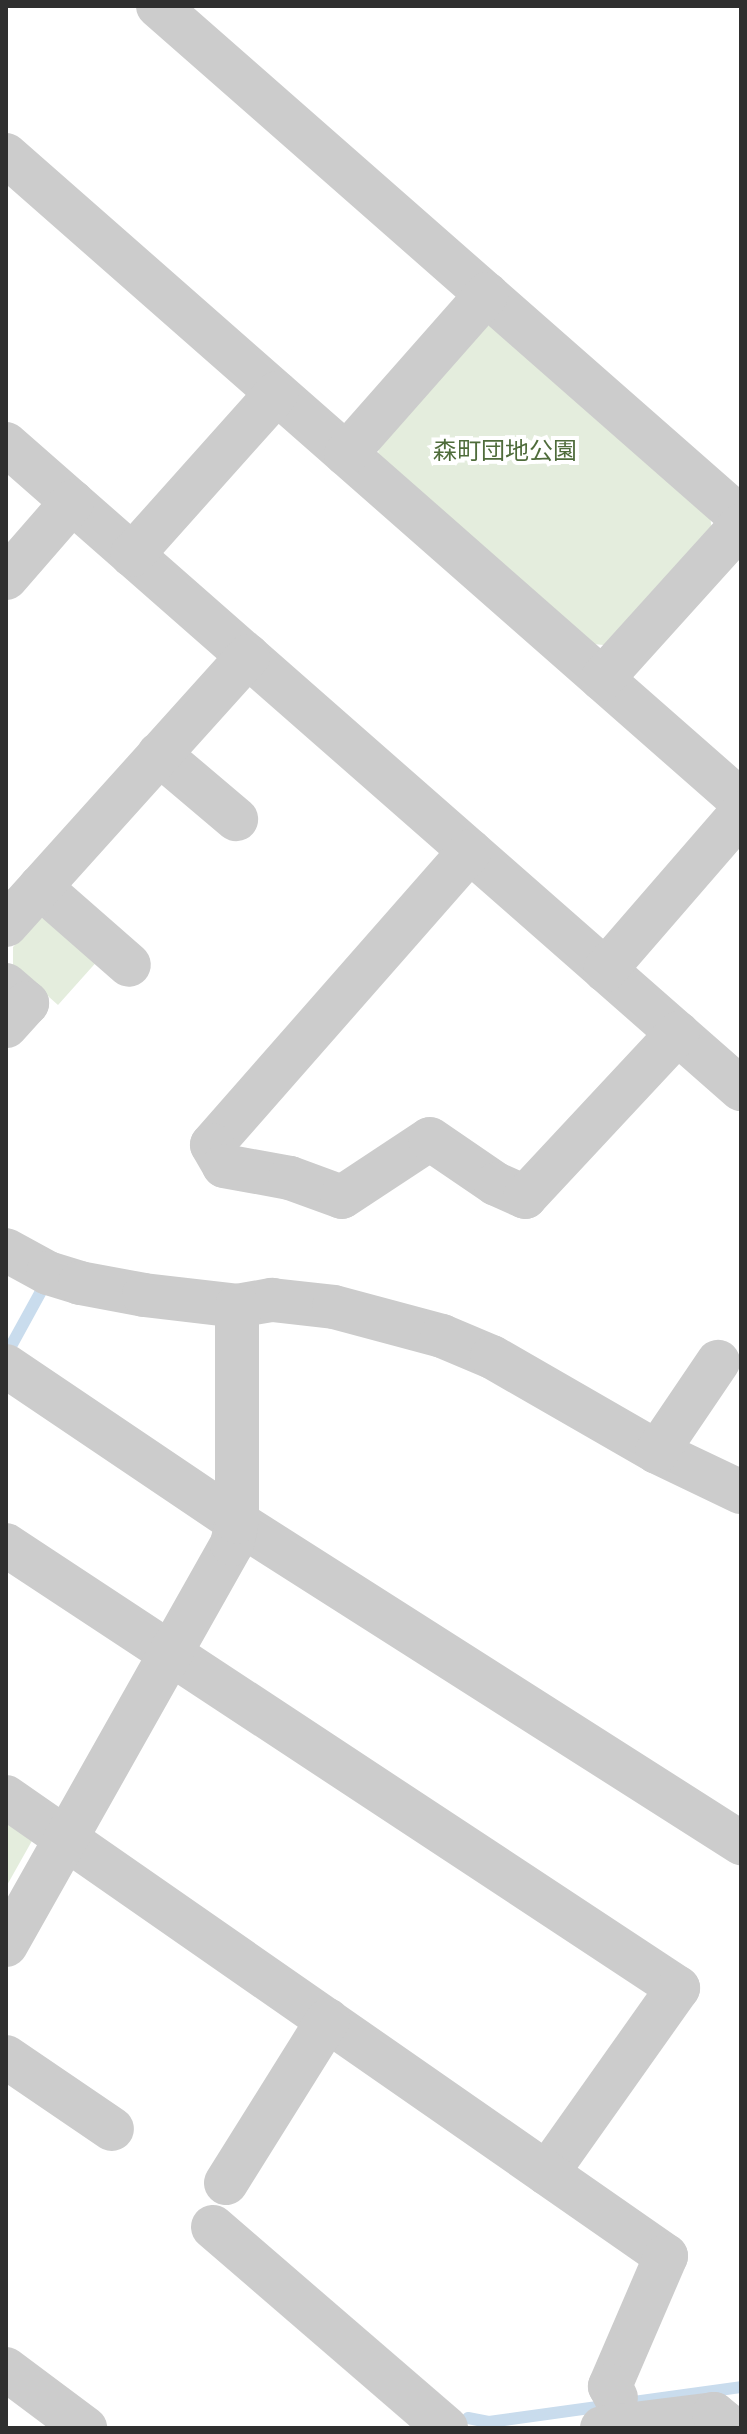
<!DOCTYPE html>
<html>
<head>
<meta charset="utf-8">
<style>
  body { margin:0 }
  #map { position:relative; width:747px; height:2434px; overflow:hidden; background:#fff; font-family:"Space Grotesk","Noto Sans JP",sans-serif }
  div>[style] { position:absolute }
  .green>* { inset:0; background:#e4eddd }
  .stream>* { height:12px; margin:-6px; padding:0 6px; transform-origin:6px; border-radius:6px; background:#c9dced }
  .minor>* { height:44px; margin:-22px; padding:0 22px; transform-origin:22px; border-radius:22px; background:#ccc }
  span { translate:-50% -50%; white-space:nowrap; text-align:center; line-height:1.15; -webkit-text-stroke:8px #fff; paint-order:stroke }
  .park-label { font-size:24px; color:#4f6c3b }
  .frame { position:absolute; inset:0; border:8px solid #2f2f2f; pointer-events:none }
</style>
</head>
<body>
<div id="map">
  <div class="green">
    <i style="clip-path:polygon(476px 326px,496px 326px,710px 516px,713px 537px,614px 646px,593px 644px,378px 455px,380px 435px)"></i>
    <i style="clip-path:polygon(39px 918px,56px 919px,100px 958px,58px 1005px,13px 965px,13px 947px)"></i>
    <i style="clip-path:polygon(6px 1820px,33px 1839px,6px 1887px)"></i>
  </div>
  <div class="stream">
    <i style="left:11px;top:1346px;width:68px;rotate:-61.2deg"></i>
    <i style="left:468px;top:2418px;width:21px;rotate:11deg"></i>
    <i style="left:489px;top:2422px;width:254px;rotate:-7.9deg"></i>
  </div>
  <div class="minor">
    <i style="left:158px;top:6px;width:776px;rotate:41.29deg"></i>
    <i style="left:6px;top:155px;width:979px;rotate:41.31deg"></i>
    <i style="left:6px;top:444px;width:978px;rotate:41.27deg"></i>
    <i style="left:346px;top:454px;width:213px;rotate:-48.6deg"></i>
    <i style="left:132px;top:555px;width:217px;rotate:-48.2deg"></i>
    <i style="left:6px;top:578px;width:101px;rotate:-49deg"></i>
    <i style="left:602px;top:679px;width:207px;rotate:-47.9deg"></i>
    <i style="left:159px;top:754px;width:101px;rotate:40.2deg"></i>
    <i style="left:470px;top:851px;width:391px;rotate:131.3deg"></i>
    <i style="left:212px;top:1145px;width:24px;rotate:60deg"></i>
    <i style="left:224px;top:1166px;width:67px;rotate:10.3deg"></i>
    <i style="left:290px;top:1178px;width:55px;rotate:20.1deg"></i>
    <i style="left:342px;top:1197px;width:105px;rotate:-33.4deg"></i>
    <i style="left:430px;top:1139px;width:80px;rotate:34.3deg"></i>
    <i style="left:496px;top:1184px;width:32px;rotate:24deg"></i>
    <i style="left:525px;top:1197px;width:224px;rotate:-47deg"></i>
    <i style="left:40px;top:887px;width:118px;rotate:41.2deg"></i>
    <i style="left:6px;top:925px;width:362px;rotate:-48deg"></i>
    <i style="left:605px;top:970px;width:208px;rotate:-49.1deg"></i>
    <i style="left:6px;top:985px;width:28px;rotate:41deg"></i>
    <i style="left:27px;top:1003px;width:31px;rotate:132deg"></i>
    <i style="left:6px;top:1250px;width:48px;rotate:28.7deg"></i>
    <i style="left:48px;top:1273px;width:34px;rotate:17deg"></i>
    <i style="left:80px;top:1283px;width:65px;rotate:10.6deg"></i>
    <i style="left:144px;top:1295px;width:94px;rotate:6.7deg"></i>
    <i style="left:237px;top:1306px;width:36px;rotate:-10deg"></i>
    <i style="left:272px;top:1300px;width:62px;rotate:6.4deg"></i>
    <i style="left:334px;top:1307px;width:112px;rotate:15deg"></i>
    <i style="left:442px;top:1336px;width:54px;rotate:22.8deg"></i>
    <i style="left:492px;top:1357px;width:190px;rotate:29.9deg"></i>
    <i style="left:657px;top:1452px;width:93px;rotate:25.5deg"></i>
    <i style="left:6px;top:1366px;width:279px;rotate:34deg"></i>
    <i style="left:237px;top:1522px;width:598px;rotate:32.49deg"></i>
    <i style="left:657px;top:1452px;width:109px;rotate:-55.9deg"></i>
    <i style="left:6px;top:1545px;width:805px;rotate:33.39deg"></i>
    <i style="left:678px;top:1988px;width:227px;rotate:125.3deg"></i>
    <i style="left:6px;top:1797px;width:804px;rotate:34.82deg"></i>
    <i style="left:666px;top:2256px;width:142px;rotate:113.3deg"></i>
    <i style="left:610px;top:2386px;width:13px;rotate:63deg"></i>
    <i style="left:6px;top:1945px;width:460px;rotate:-60.6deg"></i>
    <i style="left:232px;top:1544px;width:23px;rotate:-77deg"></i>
    <i style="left:237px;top:1522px;width:216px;rotate:-90deg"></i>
    <i style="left:6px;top:2057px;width:128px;rotate:34.2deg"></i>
    <i style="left:226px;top:2183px;width:192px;rotate:-58deg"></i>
    <i style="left:213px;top:2227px;width:308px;rotate:40.8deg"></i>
    <i style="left:6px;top:2369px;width:99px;rotate:36.8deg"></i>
    <i style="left:602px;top:2428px;width:113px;rotate:-7.1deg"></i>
    <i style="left:714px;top:2414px;width:22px;rotate:39deg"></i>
  </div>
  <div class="park-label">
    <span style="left:505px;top:451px">森町団地公園</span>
  </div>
  <div class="frame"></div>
</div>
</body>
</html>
